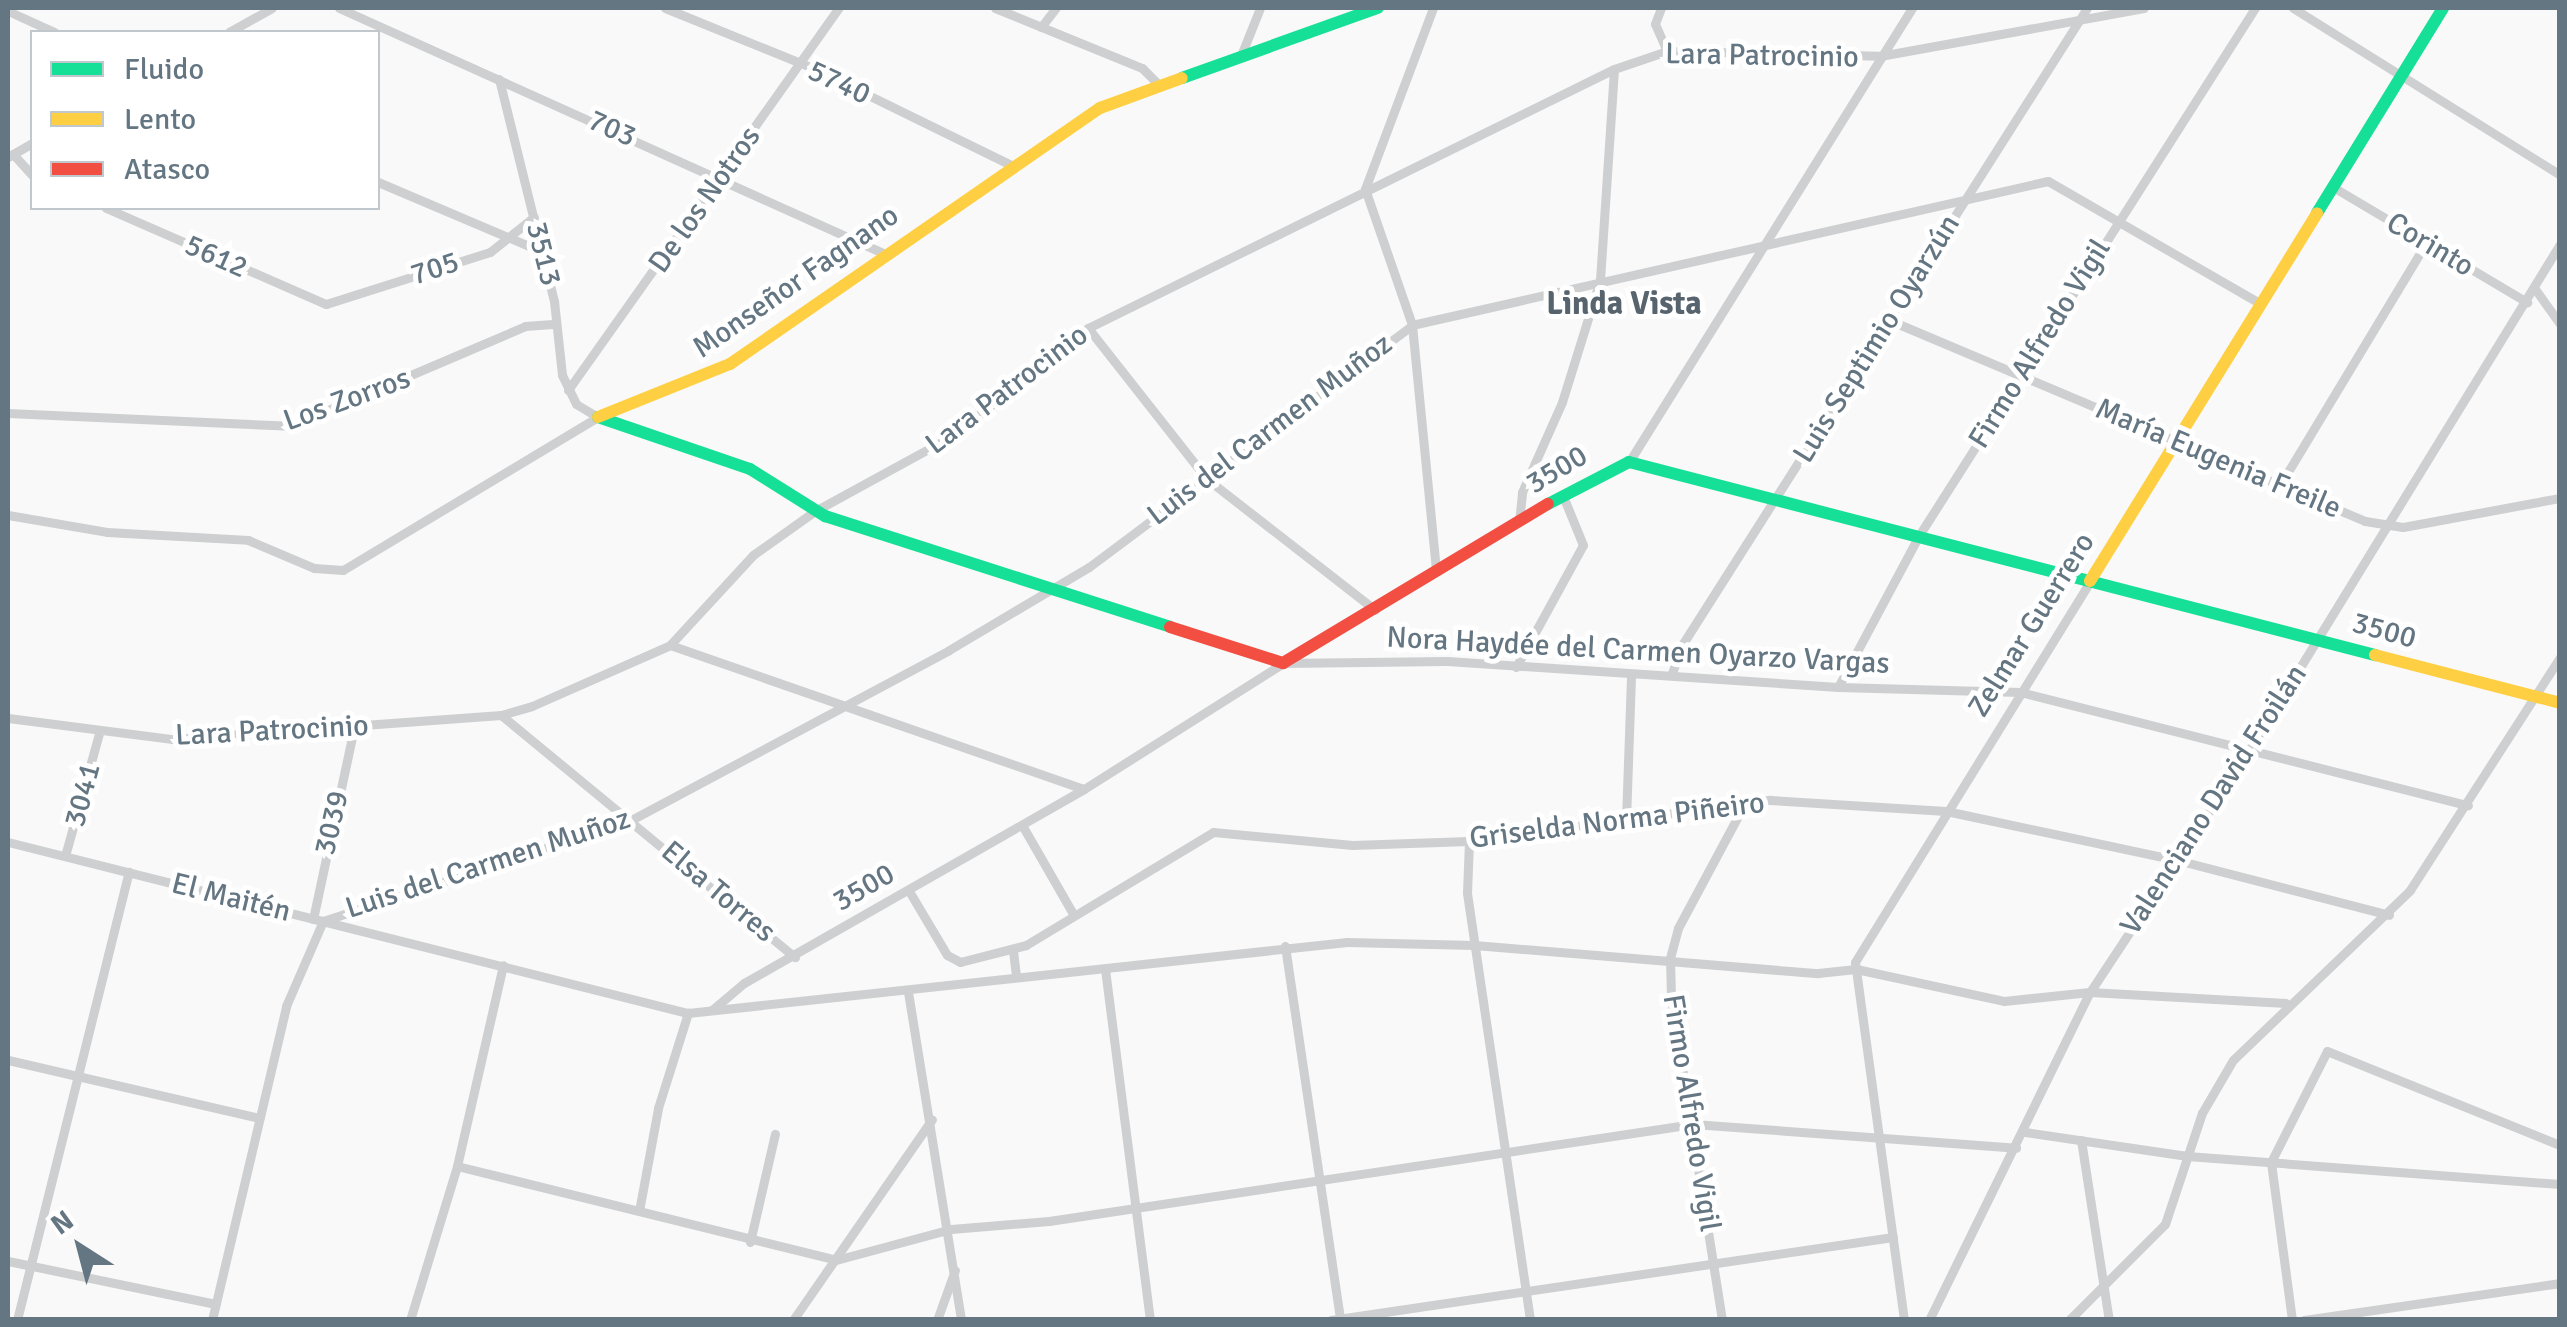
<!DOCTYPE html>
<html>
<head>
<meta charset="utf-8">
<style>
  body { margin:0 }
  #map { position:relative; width:2567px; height:1327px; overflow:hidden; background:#f9f9f9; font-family:Signika,sans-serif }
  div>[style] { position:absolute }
  .street>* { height:9px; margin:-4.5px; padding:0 4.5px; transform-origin:4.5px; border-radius:4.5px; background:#cecfd0 }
  .fast>* { height:12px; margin:-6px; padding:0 6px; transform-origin:6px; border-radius:6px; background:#16e098 }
  .slow>* { height:12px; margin:-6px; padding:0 6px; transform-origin:6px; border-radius:6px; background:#ffcf43 }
  .jam>* { height:12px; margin:-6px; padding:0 6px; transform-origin:6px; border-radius:6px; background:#f24e42 }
  span { translate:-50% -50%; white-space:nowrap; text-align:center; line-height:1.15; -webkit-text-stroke:10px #fff; paint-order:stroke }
  .street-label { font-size:30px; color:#657683 }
  .neighbourhood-label { font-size:32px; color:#57646e; font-weight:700 }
  .frame { position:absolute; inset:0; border:10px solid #657683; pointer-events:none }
  .legend { position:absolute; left:30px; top:30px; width:350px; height:180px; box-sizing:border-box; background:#fff; border:2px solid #c1c8cd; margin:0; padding:12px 18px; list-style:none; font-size:30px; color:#657683 }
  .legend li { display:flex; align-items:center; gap:20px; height:50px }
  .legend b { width:50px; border:2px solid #c1c8cd }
  .north { position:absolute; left:30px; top:1197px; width:100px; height:100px; -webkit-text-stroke:8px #fff; paint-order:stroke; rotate:324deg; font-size:28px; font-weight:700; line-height:40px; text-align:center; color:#657683 }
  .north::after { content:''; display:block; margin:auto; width:35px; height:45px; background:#657683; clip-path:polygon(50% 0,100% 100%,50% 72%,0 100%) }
</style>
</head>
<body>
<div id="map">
  <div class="street">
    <i style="left:339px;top:8px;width:597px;rotate:24.25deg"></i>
    <i style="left:665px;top:8px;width:162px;rotate:22.1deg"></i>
    <i style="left:815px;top:69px;width:218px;rotate:26.1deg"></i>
    <i style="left:995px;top:8px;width:159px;rotate:22.2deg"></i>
    <i style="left:1142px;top:68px;width:20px;rotate:45deg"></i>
    <i style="left:1433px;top:8px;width:193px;rotate:110.6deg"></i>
    <i style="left:1365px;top:189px;width:144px;rotate:70.9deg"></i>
    <i style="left:1412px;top:325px;width:247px;rotate:84.4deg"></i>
    <i style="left:1661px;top:8px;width:17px;rotate:111deg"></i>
    <i style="left:1655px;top:24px;width:30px;rotate:66deg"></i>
    <i style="left:2293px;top:8px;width:315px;rotate:32deg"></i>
    <i style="left:8px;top:11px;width:51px;rotate:24.5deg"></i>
    <i style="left:1041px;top:27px;width:24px;rotate:-52deg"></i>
    <i style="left:229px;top:32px;width:49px;rotate:-29.2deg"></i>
    <i style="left:1242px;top:53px;width:48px;rotate:-68.2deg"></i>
    <i style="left:499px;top:79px;width:229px;rotate:76.1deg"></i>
    <i style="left:554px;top:301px;width:74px;rotate:83.8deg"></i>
    <i style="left:562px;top:375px;width:32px;rotate:64deg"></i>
    <i style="left:576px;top:404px;width:26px;rotate:31deg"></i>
    <i style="left:13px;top:154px;width:28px;rotate:48deg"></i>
    <i style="left:8px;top:157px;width:28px;rotate:-30deg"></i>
    <i style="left:378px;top:182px;width:179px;rotate:23deg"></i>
    <i style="left:2333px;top:187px;width:226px;rotate:30.7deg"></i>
    <i style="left:106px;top:208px;width:240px;rotate:23.6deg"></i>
    <i style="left:326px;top:304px;width:172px;rotate:-17.6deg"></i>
    <i style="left:490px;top:252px;width:56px;rotate:-38.5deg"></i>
    <i style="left:2535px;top:289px;width:43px;rotate:54.5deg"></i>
    <i style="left:1889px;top:320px;width:517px;rotate:22.89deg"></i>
    <i style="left:2365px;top:521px;width:38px;rotate:9deg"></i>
    <i style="left:2403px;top:527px;width:160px;rotate:-10.5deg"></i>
    <i style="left:1088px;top:328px;width:192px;rotate:51.8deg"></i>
    <i style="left:1207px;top:479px;width:213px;rotate:37.9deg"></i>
    <i style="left:568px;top:390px;width:468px;rotate:-54.7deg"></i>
    <i style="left:8px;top:413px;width:283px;rotate:2.6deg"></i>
    <i style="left:291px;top:426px;width:254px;rotate:-23.1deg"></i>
    <i style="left:525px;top:326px;width:31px;rotate:-4deg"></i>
    <i style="left:1629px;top:462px;width:535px;rotate:-58.06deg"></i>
    <i style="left:2280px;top:485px;width:283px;rotate:-58.9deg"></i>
    <i style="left:8px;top:515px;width:100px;rotate:9.7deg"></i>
    <i style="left:107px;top:532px;width:141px;rotate:3.2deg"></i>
    <i style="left:248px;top:540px;width:72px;rotate:23deg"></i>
    <i style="left:314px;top:568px;width:29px;rotate:4deg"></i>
    <i style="left:343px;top:570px;width:297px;rotate:-31deg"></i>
    <i style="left:1519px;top:522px;width:30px;rotate:-84deg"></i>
    <i style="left:1522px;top:492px;width:98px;rotate:-66deg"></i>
    <i style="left:1562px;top:402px;width:128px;rotate:-72.7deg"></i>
    <i style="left:1600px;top:280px;width:211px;rotate:-86.2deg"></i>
    <i style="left:670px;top:645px;width:438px;rotate:19.2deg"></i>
    <i style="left:1516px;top:667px;width:139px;rotate:-61.2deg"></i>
    <i style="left:1583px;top:545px;width:53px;rotate:-112.2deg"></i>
    <i style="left:1672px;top:673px;width:30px;rotate:-70deg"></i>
    <i style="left:1682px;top:645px;width:755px;rotate:-57.55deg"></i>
    <i style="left:1838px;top:687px;width:170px;rotate:-61.9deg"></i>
    <i style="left:1918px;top:537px;width:627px;rotate:-57.5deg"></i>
    <i style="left:501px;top:715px;width:381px;rotate:39.5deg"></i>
    <i style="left:8px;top:718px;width:166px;rotate:7.3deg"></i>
    <i style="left:173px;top:739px;width:329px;rotate:-4.2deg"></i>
    <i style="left:501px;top:715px;width:32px;rotate:-16deg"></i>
    <i style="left:532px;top:706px;width:151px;rotate:-23.8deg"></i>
    <i style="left:670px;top:645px;width:122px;rotate:-47.3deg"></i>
    <i style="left:753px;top:555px;width:76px;rotate:-35.4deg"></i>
    <i style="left:815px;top:511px;width:156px;rotate:-28.7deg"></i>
    <i style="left:952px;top:436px;width:174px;rotate:-38.5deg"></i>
    <i style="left:1088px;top:328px;width:586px;rotate:-26.22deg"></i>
    <i style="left:1614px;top:69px;width:56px;rotate:-18.8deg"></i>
    <i style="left:1667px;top:51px;width:213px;rotate:1.3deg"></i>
    <i style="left:1880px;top:56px;width:268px;rotate:-10.3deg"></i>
    <i style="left:1626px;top:820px;width:145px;rotate:-88deg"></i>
    <i style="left:1022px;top:825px;width:100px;rotate:60.1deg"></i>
    <i style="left:1469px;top:841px;width:52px;rotate:92.2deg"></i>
    <i style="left:1467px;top:893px;width:432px;rotate:81.6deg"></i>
    <i style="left:8px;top:842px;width:701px;rotate:14.12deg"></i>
    <i style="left:688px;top:1013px;width:663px;rotate:-6.15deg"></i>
    <i style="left:1347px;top:942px;width:127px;rotate:1.4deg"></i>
    <i style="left:1474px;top:945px;width:345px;rotate:4.7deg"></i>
    <i style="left:1818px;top:973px;width:38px;rotate:-6deg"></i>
    <i style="left:1856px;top:969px;width:151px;rotate:12.2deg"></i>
    <i style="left:2004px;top:1001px;width:86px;rotate:-6deg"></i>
    <i style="left:2090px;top:992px;width:196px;rotate:3.2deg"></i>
    <i style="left:65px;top:856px;width:128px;rotate:-74.5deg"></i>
    <i style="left:909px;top:891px;width:74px;rotate:59.3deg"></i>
    <i style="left:947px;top:955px;width:15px;rotate:28deg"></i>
    <i style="left:960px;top:962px;width:68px;rotate:-14.4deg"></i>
    <i style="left:1026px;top:945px;width:218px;rotate:-31.1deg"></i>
    <i style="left:1213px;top:832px;width:140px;rotate:5.3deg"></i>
    <i style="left:1352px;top:845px;width:117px;rotate:-2deg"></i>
    <i style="left:1469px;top:841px;width:304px;rotate:-7.8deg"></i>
    <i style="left:1770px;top:800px;width:176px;rotate:3.6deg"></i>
    <i style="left:1946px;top:811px;width:236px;rotate:12deg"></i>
    <i style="left:2177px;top:860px;width:219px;rotate:14.5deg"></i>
    <i style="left:313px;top:919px;width:196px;rotate:-77.9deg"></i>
    <i style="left:1285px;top:946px;width:378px;rotate:81.6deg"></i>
    <i style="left:1013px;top:951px;width:26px;rotate:83deg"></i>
    <i style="left:1105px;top:969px;width:354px;rotate:82.7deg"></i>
    <i style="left:908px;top:992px;width:332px;rotate:80.8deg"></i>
    <i style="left:712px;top:1010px;width:42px;rotate:-40.2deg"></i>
    <i style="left:744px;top:983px;width:391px;rotate:-29.7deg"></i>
    <i style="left:1084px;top:789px;width:236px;rotate:-32.3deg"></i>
    <i style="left:1283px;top:663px;width:164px;rotate:-0.7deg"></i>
    <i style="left:1447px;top:661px;width:392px;rotate:3.8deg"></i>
    <i style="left:1838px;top:687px;width:182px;rotate:1.6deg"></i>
    <i style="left:2020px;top:692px;width:462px;rotate:14.2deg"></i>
    <i style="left:8px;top:1060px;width:258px;rotate:13deg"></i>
    <i style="left:2025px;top:1132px;width:164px;rotate:8.4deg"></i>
    <i style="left:2187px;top:1156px;width:374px;rotate:4.3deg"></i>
    <i style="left:2081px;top:1140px;width:182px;rotate:81.2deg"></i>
    <i style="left:457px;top:1166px;width:390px;rotate:13.9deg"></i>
    <i style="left:836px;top:1260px;width:119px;rotate:-15.1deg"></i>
    <i style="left:951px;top:1229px;width:98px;rotate:-4.7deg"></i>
    <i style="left:1049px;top:1221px;width:651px;rotate:-8.57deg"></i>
    <i style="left:1693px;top:1124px;width:324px;rotate:4.2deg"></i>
    <i style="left:639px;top:1211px;width:105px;rotate:-79.5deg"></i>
    <i style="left:658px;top:1108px;width:100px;rotate:-72.5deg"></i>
    <i style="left:750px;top:1242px;width:111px;rotate:-77deg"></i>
    <i style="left:8px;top:1261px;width:212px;rotate:11.7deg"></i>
    <i style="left:17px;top:1320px;width:462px;rotate:-76deg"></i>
    <i style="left:212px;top:1320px;width:323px;rotate:-76.7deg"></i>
    <i style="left:286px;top:1006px;width:93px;rotate:-66.5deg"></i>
    <i style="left:323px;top:921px;width:326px;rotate:-18.2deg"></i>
    <i style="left:633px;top:819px;width:358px;rotate:-28.1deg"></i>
    <i style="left:949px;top:650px;width:163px;rotate:-30.7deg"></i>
    <i style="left:1089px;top:567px;width:404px;rotate:-36.8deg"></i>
    <i style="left:1412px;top:325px;width:652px;rotate:-12.76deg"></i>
    <i style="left:2048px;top:181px;width:246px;rotate:30deg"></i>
    <i style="left:410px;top:1320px;width:161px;rotate:-73deg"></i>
    <i style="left:457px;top:1166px;width:206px;rotate:-77.1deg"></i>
    <i style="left:793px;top:1320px;width:244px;rotate:-55.3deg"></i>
    <i style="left:937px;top:1320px;width:53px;rotate:-70.2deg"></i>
    <i style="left:1331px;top:1320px;width:568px;rotate:-8.4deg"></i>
    <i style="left:1722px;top:1320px;width:326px;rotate:-99deg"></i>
    <i style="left:1671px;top:998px;width:40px;rotate:-91.4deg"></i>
    <i style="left:1670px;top:958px;width:31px;rotate:-75deg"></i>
    <i style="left:1678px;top:928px;width:142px;rotate:-61.8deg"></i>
    <i style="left:1904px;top:1320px;width:361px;rotate:-97.8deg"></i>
    <i style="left:1855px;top:962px;width:448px;rotate:-58.3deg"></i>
    <i style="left:1929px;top:1320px;width:365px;rotate:-63.9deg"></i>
    <i style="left:2090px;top:992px;width:282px;rotate:-56.6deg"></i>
    <i style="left:2245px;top:757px;width:602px;rotate:-58.45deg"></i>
    <i style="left:2069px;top:1320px;width:136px;rotate:-45deg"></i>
    <i style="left:2165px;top:1224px;width:117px;rotate:-71.6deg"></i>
    <i style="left:2202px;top:1113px;width:61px;rotate:-59.7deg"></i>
    <i style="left:2233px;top:1060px;width:245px;rotate:-43.8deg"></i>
    <i style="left:2410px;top:890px;width:277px;rotate:-57.2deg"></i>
    <i style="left:2292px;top:1320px;width:159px;rotate:-97.6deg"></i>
    <i style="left:2271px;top:1162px;width:124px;rotate:-63.2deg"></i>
    <i style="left:2327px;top:1051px;width:251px;rotate:22deg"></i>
    <i style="left:2304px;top:1320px;width:259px;rotate:-8.2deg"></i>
  </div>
  <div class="fast">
    <i style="left:1182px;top:78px;width:208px;rotate:-19.7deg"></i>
    <i style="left:2317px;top:213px;width:241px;rotate:-58.4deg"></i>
    <i style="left:598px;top:417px;width:161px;rotate:18.9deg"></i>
    <i style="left:750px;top:469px;width:89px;rotate:32.1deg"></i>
    <i style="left:825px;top:516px;width:362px;rotate:17.8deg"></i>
    <i style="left:1548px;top:504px;width:91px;rotate:-27.4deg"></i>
    <i style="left:1629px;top:462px;width:771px;rotate:14.51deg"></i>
  </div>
  <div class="slow">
    <i style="left:598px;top:417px;width:142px;rotate:-21.9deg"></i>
    <i style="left:730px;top:364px;width:450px;rotate:-34.7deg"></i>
    <i style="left:1100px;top:108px;width:87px;rotate:-20.1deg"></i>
    <i style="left:2090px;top:581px;width:432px;rotate:-58.3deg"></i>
    <i style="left:2375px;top:655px;width:191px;rotate:14.5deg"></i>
  </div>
  <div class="jam">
    <i style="left:1170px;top:627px;width:119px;rotate:17.7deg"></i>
    <i style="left:1283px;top:663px;width:309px;rotate:-31deg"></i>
  </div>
  <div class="street-label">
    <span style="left:1762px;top:56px;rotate:1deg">Lara Patrocinio</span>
    <span style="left:839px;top:83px;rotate:25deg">5740</span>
    <span style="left:612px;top:129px;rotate:24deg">703</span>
    <span style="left:705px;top:200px;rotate:-55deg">De los Notros</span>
    <span style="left:2430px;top:245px;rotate:31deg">Corinto</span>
    <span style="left:543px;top:254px;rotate:76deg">3513</span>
    <span style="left:216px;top:257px;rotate:24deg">5612</span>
    <span style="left:435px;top:269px;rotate:-18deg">705</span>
    <span style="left:796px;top:282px;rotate:-35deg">Monseñor Fagnano</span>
    <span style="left:1877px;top:339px;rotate:-58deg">Luis Septimio Oyarzún</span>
    <span style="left:2040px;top:344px;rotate:-58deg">Firmo Alfredo Vigil</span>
    <span style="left:1007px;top:390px;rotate:-37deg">Lara Patrocinio</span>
    <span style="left:347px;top:400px;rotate:-20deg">Los Zorros</span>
    <span style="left:1270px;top:430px;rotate:-37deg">Luis del Carmen Muñoz</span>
    <span style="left:2218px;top:459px;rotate:23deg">María Eugenia Freile</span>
    <span style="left:1557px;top:470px;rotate:-31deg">3500</span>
    <span style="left:2032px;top:625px;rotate:-58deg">Zelmar Guerrero</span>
    <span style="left:2384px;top:631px;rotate:15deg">3500</span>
    <span style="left:1638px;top:651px;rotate:3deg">Nora Haydée del Carmen Oyarzo Vargas</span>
    <span style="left:272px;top:731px;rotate:-3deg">Lara Patrocinio</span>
    <span style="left:83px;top:795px;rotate:-75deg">3041</span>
    <span style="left:2214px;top:800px;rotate:-57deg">Valenciano David Froilán</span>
    <span style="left:1617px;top:821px;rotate:-7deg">Griselda Norma Piñeiro</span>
    <span style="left:332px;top:823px;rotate:-77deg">3039</span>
    <span style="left:488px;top:864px;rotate:-18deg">Luis del Carmen Muñoz</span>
    <span style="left:864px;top:888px;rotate:-30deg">3500</span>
    <span style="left:718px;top:892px;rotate:40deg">Elsa Torres</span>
    <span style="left:231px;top:898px;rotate:14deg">El Maitén</span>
    <span style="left:1691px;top:1113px;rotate:81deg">Firmo Alfredo Vigil</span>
  </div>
  <div class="neighbourhood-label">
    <span style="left:1624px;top:304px">Linda Vista</span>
  </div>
  <div class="frame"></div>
  <ul class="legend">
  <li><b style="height:12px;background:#16e098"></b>Fluido</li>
  <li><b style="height:12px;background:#ffcf43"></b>Lento</li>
  <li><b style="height:12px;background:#f24e42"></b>Atasco</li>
  </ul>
  <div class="north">N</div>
</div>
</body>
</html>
